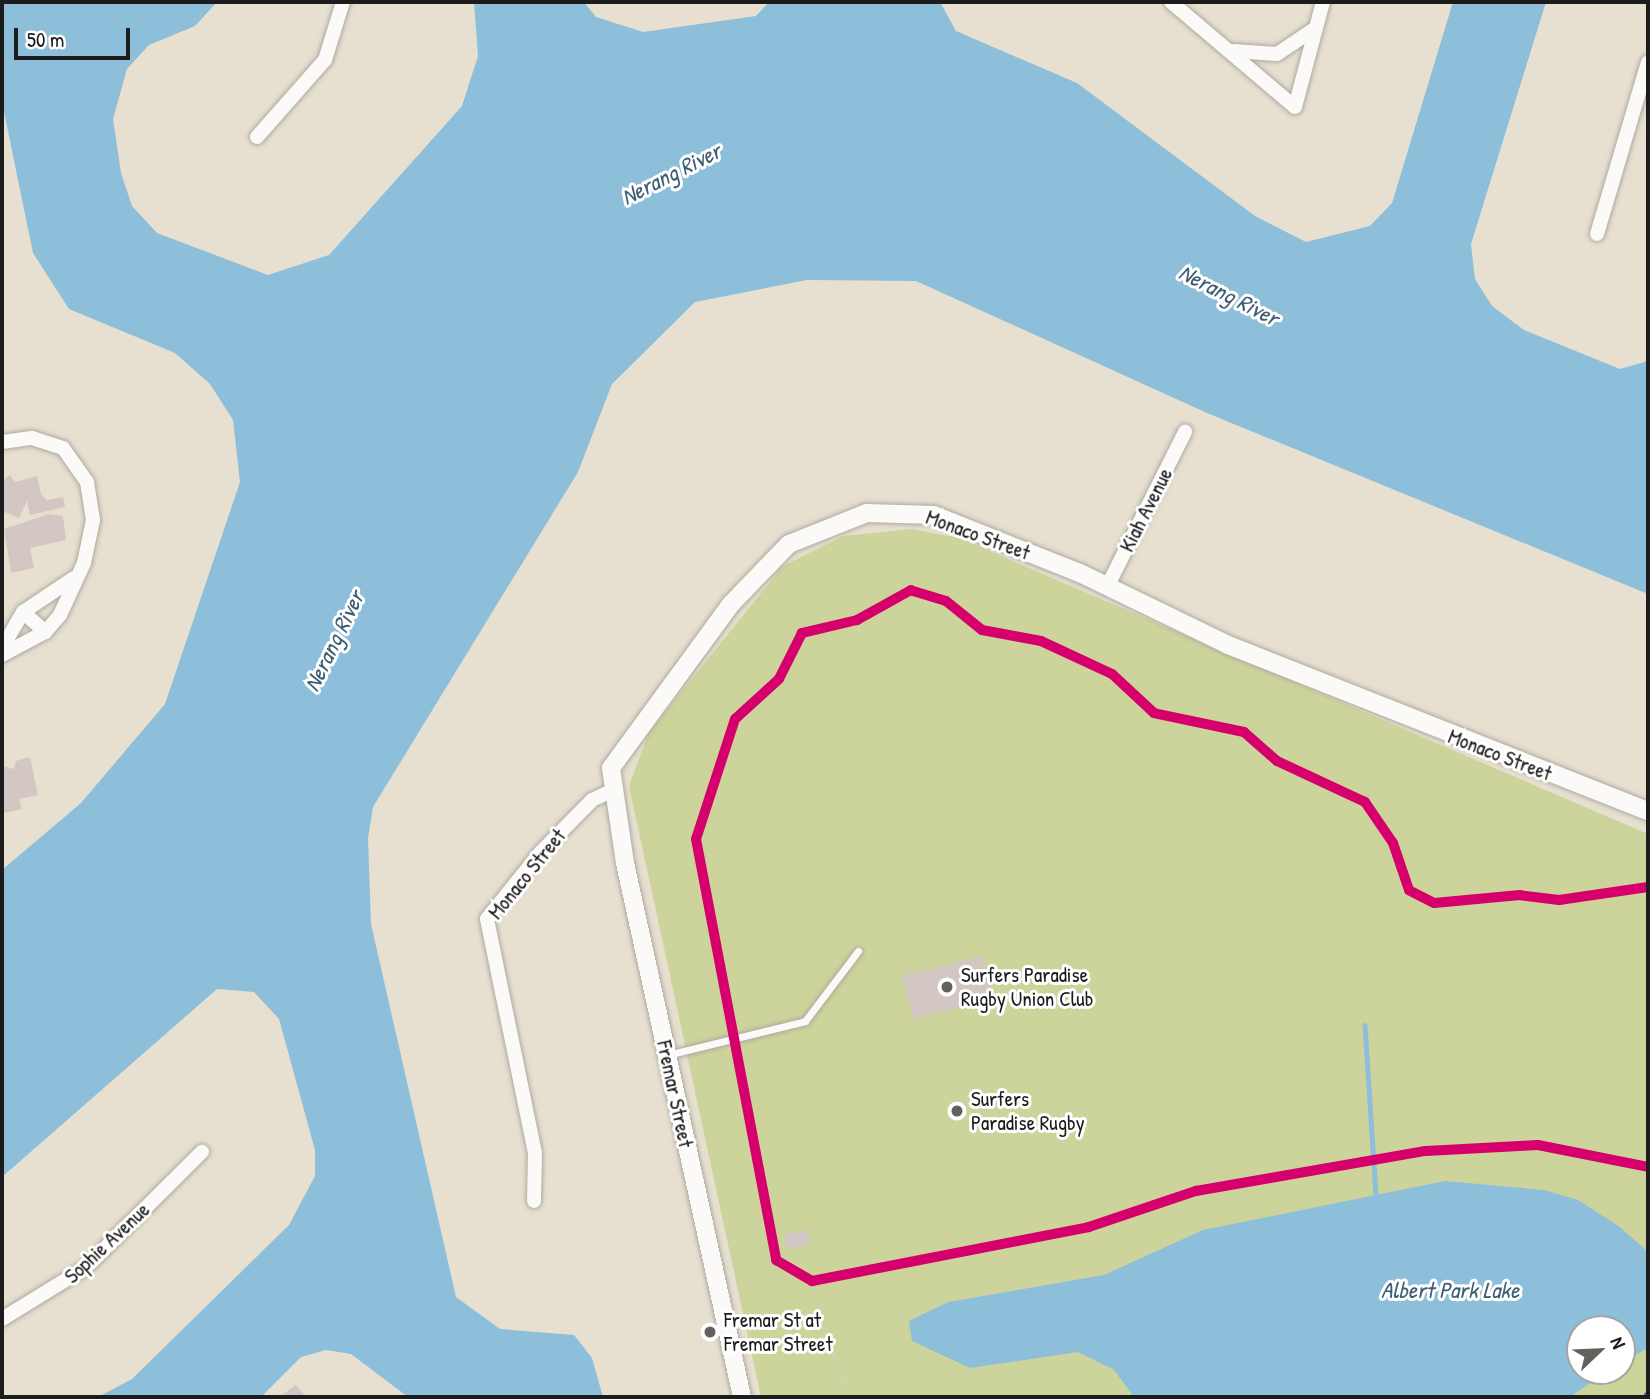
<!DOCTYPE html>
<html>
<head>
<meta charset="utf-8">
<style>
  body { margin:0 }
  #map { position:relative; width:1650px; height:1399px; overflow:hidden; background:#e7e0d0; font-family:"Patrick Hand",sans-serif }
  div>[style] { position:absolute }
  .green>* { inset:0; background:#cdd49b }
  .water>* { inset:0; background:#8dbeda }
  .stream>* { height:4.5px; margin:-2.25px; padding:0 2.25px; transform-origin:2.25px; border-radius:2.25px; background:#8dbeda }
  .building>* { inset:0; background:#d3c7c4; transform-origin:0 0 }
  .path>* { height:2.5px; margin-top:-1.25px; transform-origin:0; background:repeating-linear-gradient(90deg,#d0cecb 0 2px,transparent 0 7px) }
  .roads { filter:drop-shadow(0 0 2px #aeaaa0) drop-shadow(0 0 2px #aeaaa0) }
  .service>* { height:7px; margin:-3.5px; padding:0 3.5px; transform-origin:3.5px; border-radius:3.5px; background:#fbfaf8 }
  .minor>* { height:14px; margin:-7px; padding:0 7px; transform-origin:7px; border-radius:7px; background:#fbfaf8 }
  .tertiary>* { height:18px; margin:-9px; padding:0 9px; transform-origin:9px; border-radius:9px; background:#fbfaf8 }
  .quiet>* { height:9px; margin-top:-4.5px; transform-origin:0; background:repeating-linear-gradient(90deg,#8e44ad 0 18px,transparent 0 27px) }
  .cycleway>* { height:10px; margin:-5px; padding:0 5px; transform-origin:5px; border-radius:5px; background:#d6006c }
  .dots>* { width:19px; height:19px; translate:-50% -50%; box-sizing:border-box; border:4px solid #fff; border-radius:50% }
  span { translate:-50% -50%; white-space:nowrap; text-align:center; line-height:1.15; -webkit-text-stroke:6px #fff; paint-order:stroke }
  .street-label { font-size:21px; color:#1c1c1c }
  .poi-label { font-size:21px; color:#1c1c1c }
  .left { translate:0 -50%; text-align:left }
  .water-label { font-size:23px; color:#3e5e73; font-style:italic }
  .frame { position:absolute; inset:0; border:4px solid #1c1c1c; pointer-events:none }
  .north { position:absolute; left:1566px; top:1315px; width:70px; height:70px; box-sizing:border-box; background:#fff; border:2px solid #a4a4a4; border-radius:50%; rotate:67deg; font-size:19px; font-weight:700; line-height:28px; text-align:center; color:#1c1c1c }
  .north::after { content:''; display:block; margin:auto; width:24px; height:32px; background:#63615b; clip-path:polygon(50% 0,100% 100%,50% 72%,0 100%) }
  .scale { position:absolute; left:14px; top:28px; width:116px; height:32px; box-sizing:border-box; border:4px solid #1c1c1c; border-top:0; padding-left:9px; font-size:21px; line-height:24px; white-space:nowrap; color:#1c1c1c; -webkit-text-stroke:5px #fff; paint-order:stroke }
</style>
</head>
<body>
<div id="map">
  <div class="green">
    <i style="clip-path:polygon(evenodd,911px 529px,959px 538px,1648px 834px,1648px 1397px,761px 1397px,629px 786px,649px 732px,783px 566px,843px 536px,911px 529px,1580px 1329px,1622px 1329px,1622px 1371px,1580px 1371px,1580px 1329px)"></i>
  </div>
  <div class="water">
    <i style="clip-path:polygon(2px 2px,217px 2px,195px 26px,149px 45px,127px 69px,113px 119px,121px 173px,132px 206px,157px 233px,268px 275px,329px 255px,462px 106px,478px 56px,474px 2px,584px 2px,596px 17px,643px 32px,756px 16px,769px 2px,940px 2px,956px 31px,1077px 83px,1255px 216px,1306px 242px,1370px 226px,1392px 203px,1453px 2px,1546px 2px,1471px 244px,1475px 279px,1492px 306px,1524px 330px,1620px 369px,1648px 361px,1648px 594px,1207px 413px,916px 281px,807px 280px,695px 302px,612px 384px,578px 472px,373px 807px,368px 838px,371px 924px,456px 1297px,500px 1329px,574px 1335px,592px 1358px,603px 1397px,408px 1397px,351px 1354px,326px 1350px,301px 1357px,261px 1397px,98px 1397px,132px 1379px,289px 1225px,315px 1176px,315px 1150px,279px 1019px,254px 992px,217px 989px,2px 1177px,2px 870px,81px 803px,165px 704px,240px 482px,233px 420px,210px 384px,175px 353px,69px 309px,33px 253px,2px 102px)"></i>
    <i style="clip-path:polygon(1445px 1181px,1544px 1190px,1578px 1200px,1620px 1227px,1648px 1252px,1648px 1348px,1622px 1362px,1622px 1329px,1580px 1329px,1580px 1371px,1608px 1371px,1570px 1397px,1134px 1397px,1114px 1370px,1078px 1352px,970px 1368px,912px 1341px,909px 1321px,948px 1302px,1104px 1275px,1203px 1230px)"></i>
  </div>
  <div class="stream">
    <i style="left:1365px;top:1025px;width:171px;rotate:86.3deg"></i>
  </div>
  <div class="building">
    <i style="clip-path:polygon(10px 475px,15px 482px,37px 476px,41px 494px,47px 500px,63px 497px,65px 507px,30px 515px,27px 501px,19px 518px,2px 511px,2px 481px)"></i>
    <i style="clip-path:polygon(49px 514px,63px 516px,66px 540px,30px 548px,34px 568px,11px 573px,4px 529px)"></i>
    <i style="clip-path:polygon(30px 757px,38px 795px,19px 799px,22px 809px,4px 813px,2px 766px,14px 769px,16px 761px)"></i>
    <i style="left:982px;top:956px;width:44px;height:82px;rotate:76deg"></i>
    <i style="left:807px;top:1230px;width:15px;height:24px;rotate:79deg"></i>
    <i style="clip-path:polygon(295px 1385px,307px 1397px,280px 1397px)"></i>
  </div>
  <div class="path">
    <i style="left:812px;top:1281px;width:121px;rotate:73.2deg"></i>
  </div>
  <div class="roads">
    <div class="service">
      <i style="left:667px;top:1055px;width:142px;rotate:-13.8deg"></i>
      <i style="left:805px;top:1021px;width:88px;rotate:-52.9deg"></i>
    </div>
    <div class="minor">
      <i style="left:1171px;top:2px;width:162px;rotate:40.3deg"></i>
      <i style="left:1295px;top:107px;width:109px;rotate:-75.1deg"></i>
      <i style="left:1234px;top:51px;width:43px;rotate:4deg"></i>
      <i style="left:1277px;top:54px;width:43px;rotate:-33.7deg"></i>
      <i style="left:257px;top:137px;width:103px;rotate:-48.6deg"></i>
      <i style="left:325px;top:60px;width:61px;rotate:-72.8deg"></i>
      <i style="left:1597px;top:234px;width:179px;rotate:-73.5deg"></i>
      <i style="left:2px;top:442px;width:30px;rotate:-8deg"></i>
      <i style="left:32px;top:438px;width:33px;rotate:18deg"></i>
      <i style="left:63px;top:448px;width:42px;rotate:54.8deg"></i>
      <i style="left:87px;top:482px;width:38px;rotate:81deg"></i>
      <i style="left:93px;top:520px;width:44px;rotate:101.8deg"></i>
      <i style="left:84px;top:563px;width:57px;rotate:114.8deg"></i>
      <i style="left:60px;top:615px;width:23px;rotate:131deg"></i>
      <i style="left:45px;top:632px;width:49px;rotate:151.9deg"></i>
      <i style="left:1107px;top:587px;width:174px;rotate:-63.3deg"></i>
      <i style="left:23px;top:612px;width:30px;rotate:42deg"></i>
      <i style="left:2px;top:648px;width:42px;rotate:-59.7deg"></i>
      <i style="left:23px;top:612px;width:61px;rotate:-33.7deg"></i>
      <i style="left:534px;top:1201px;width:48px;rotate:-88.8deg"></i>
      <i style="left:535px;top:1153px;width:239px;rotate:-101.6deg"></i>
      <i style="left:487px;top:919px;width:85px;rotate:-51.2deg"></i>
      <i style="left:540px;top:853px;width:74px;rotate:-45.5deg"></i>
      <i style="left:592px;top:800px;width:21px;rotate:-25deg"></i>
      <i style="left:2px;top:1319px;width:97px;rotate:-31.6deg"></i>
      <i style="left:85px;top:1268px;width:165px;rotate:-44.8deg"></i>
    </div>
    <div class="tertiary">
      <i style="left:742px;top:1397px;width:547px;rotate:-102.36deg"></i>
      <i style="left:625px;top:863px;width:96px;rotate:-98.4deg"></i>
      <i style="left:611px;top:768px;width:203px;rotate:-53.8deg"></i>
      <i style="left:731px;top:604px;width:83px;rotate:-46deg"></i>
      <i style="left:789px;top:544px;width:84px;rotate:-21.7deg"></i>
      <i style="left:867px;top:513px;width:67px;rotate:1.7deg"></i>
      <i style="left:934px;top:515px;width:157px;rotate:21.7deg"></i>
      <i style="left:1080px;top:573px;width:165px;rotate:25.9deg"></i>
      <i style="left:1228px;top:645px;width:452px;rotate:21.6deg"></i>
    </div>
  </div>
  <div class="quiet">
    <i style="left:1645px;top:1397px;width:3px;rotate:-18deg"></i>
  </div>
  <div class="cycleway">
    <i style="left:1648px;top:887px;width:90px;rotate:171.7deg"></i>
    <i style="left:1559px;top:900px;width:39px;rotate:-173deg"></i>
    <i style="left:1520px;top:895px;width:86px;rotate:174.7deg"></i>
    <i style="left:1434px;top:903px;width:28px;rotate:-153deg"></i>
    <i style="left:1409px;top:890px;width:50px;rotate:-108.8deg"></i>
    <i style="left:1393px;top:843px;width:50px;rotate:-124.3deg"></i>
    <i style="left:1365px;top:802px;width:97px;rotate:-155deg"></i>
    <i style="left:1277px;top:761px;width:44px;rotate:-138.7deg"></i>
    <i style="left:1244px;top:732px;width:92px;rotate:-168.1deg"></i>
    <i style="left:1154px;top:713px;width:57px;rotate:-137.1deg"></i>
    <i style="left:1112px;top:674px;width:78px;rotate:-155.1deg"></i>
    <i style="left:1041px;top:641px;width:60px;rotate:-169.4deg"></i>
    <i style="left:982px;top:630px;width:46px;rotate:-141.1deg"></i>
    <i style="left:946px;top:601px;width:37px;rotate:-163deg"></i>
    <i style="left:911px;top:590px;width:62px;rotate:150.9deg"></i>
    <i style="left:857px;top:620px;width:57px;rotate:166.7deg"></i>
    <i style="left:802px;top:633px;width:51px;rotate:116.6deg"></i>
    <i style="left:779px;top:679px;width:59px;rotate:137.7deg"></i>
    <i style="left:735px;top:719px;width:126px;rotate:108deg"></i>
    <i style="left:696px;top:839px;width:429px;rotate:79.2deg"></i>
    <i style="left:776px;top:1260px;width:42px;rotate:30.3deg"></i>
    <i style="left:812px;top:1281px;width:282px;rotate:-11deg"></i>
    <i style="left:1089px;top:1227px;width:113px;rotate:-18.6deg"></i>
    <i style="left:1196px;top:1191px;width:233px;rotate:-9.9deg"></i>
    <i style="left:1426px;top:1151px;width:112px;rotate:-3.1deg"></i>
    <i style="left:1538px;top:1145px;width:112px;rotate:11.3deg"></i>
  </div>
  <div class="dots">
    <i style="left:947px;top:987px;background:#63615b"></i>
    <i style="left:957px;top:1111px;background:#63615b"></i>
    <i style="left:710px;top:1332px;background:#63615b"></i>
  </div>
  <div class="street-label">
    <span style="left:1146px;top:510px;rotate:-63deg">Kiah Avenue</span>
    <span style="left:978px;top:535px;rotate:20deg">Monaco Street</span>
    <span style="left:1500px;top:755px;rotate:21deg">Monaco Street</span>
    <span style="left:527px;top:874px;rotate:-51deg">Monaco Street</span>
    <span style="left:675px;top:1094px;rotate:78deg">Fremar Street</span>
    <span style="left:107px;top:1243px;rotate:-43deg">Sophie Avenue</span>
  </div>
  <div class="poi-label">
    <span class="left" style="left:961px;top:987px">Surfers Paradise<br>Rugby Union Club</span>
    <span class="left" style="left:971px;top:1111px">Surfers<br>Paradise Rugby</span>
    <span class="left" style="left:724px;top:1332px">Fremar St at<br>Fremar Street</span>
  </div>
  <div class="water-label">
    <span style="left:671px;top:174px;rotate:-27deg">Nerang River</span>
    <span style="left:1229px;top:295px;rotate:27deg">Nerang River</span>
    <span style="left:334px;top:641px;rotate:-64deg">Nerang River</span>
    <span style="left:1450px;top:1290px">Albert Park Lake</span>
  </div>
  <div class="frame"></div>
  <div class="north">N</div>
  <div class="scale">50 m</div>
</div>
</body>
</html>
